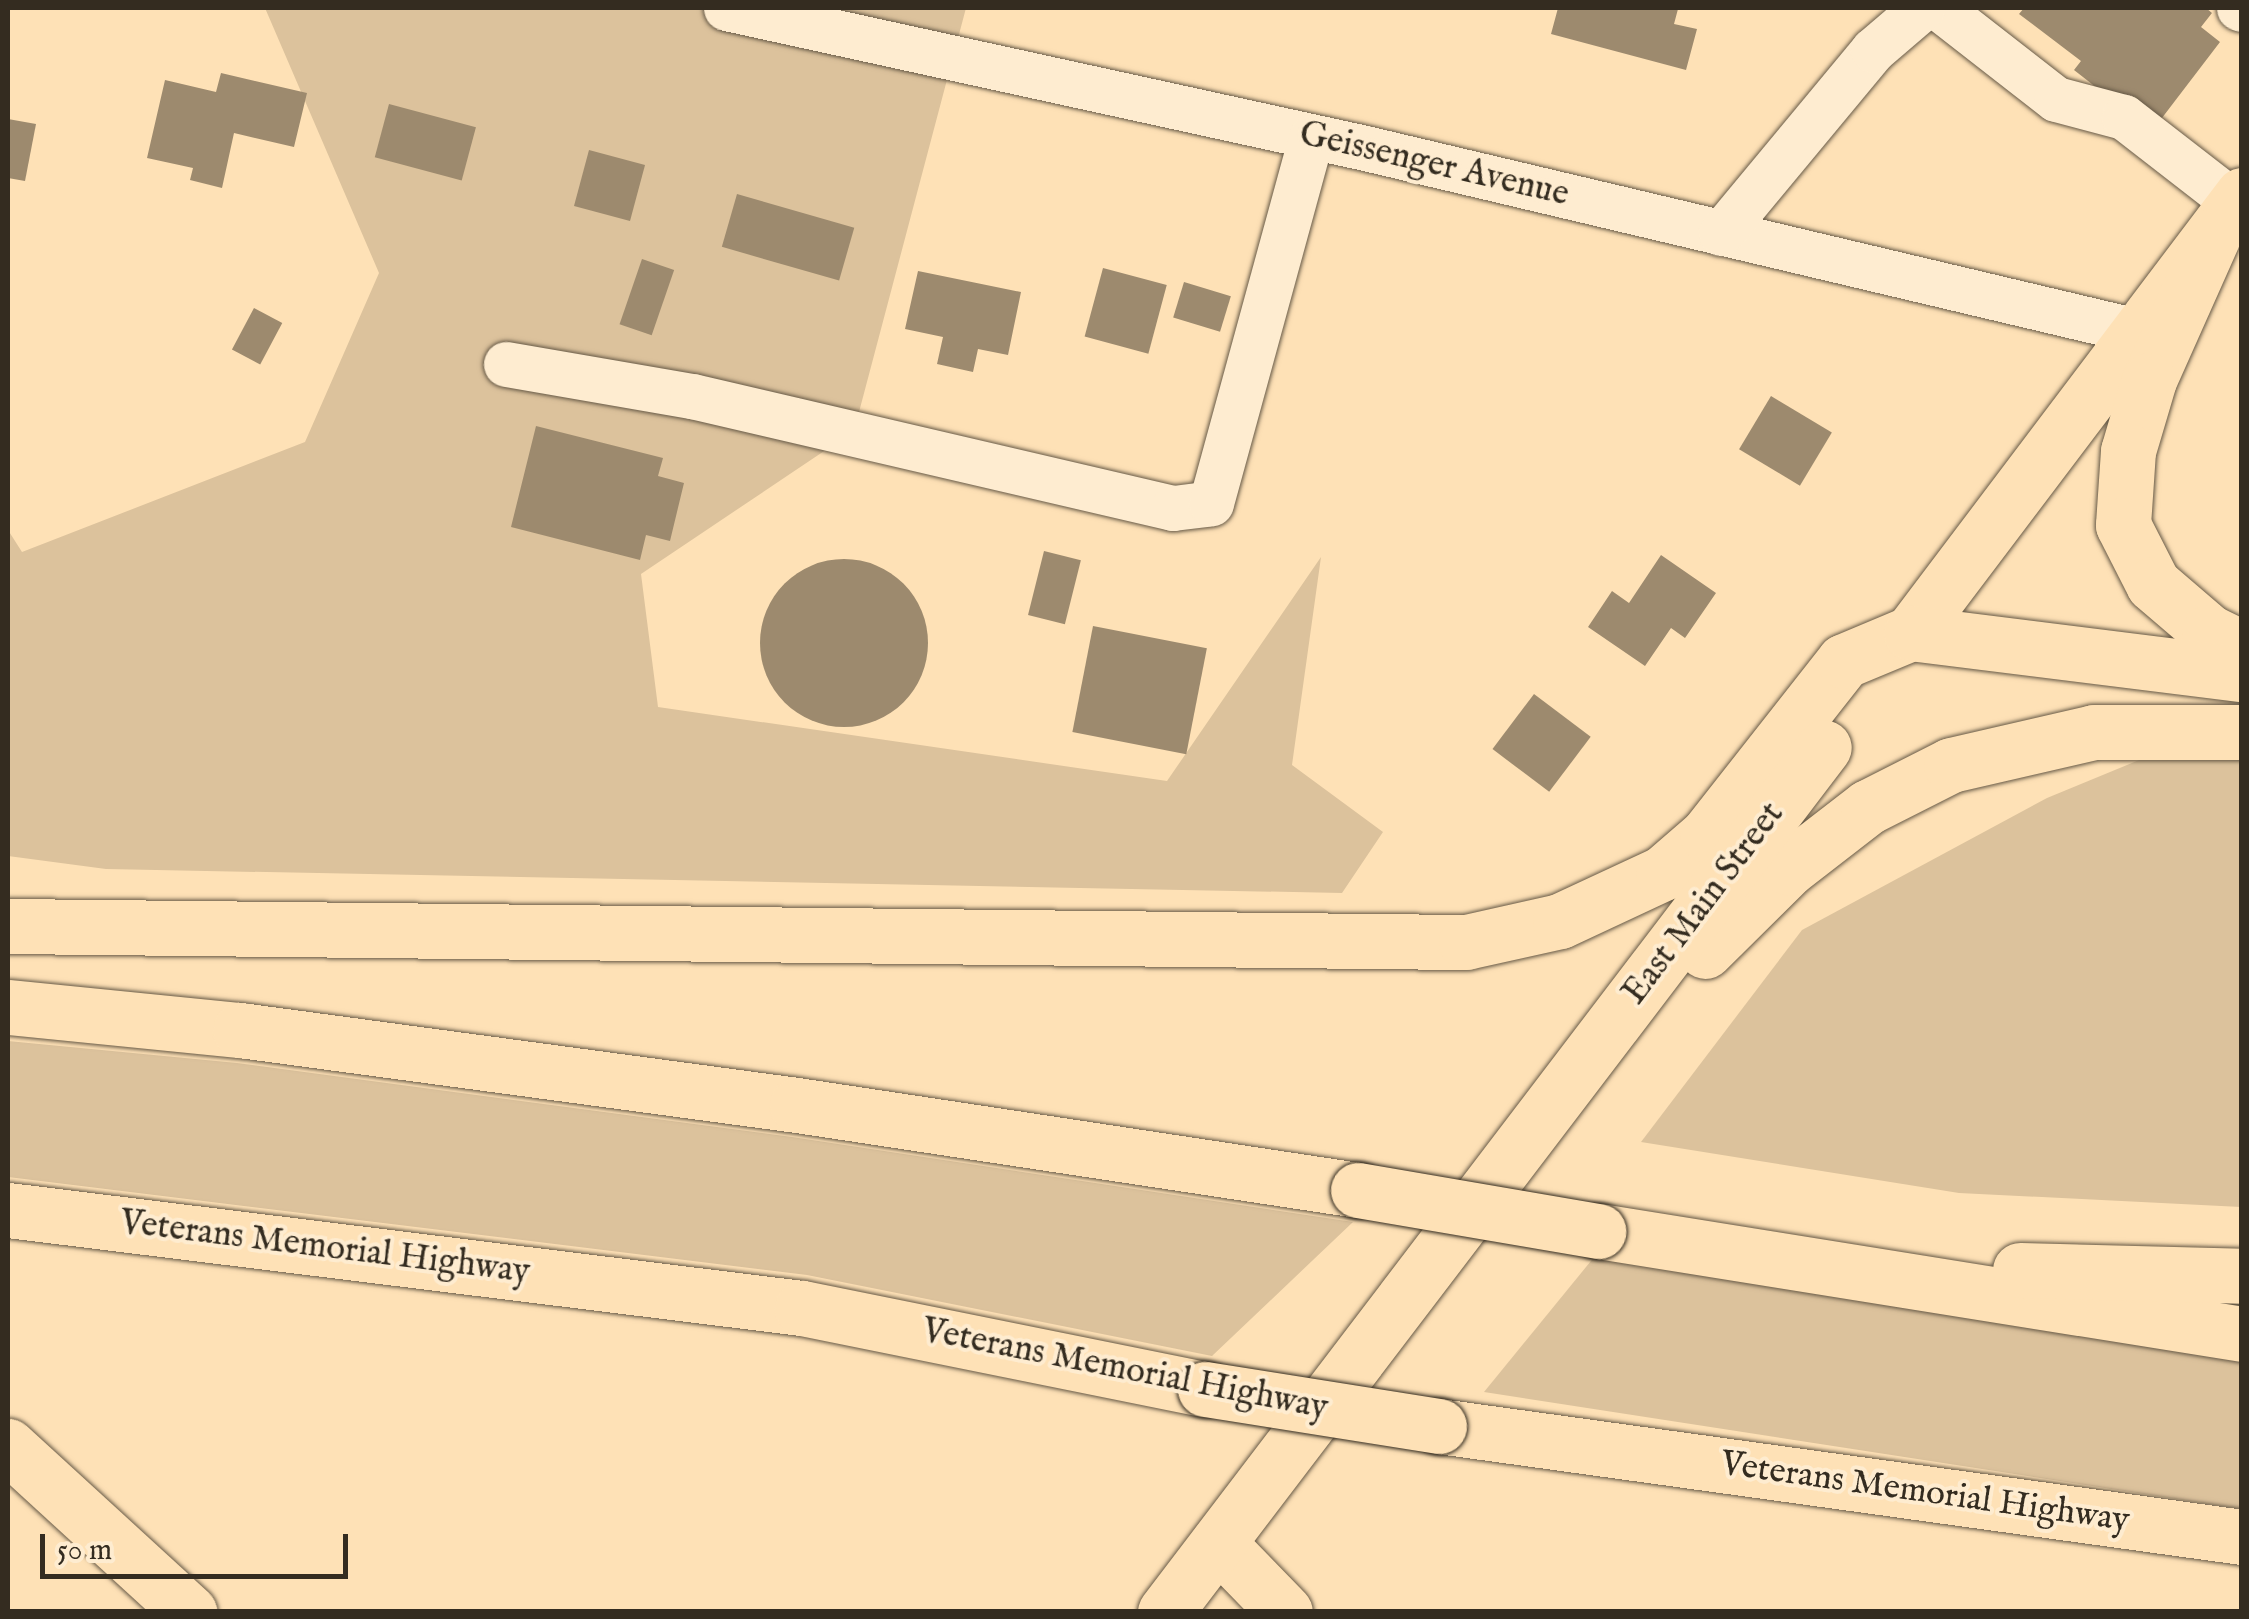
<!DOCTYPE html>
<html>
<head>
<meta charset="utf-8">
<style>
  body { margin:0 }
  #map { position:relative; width:2249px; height:1619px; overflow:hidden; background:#fee1b6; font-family:"IM FELL English",serif }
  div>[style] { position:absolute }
  .green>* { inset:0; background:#dcc29c }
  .building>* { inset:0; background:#9d8a6e; transform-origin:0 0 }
  .round { border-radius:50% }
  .roads { filter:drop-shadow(0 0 2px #665946) drop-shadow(0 0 2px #665946) }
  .minor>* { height:45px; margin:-22.5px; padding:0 22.5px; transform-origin:22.5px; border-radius:22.5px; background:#feecd0 }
  .major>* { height:55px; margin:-27.5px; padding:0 27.5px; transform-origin:27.5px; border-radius:27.5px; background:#fee1b6 }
  .highway>* { height:55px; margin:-27.5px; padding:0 27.5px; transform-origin:27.5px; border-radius:27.5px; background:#fee1b6 }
  .bridges { filter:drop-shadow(0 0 2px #342c20) drop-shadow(0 0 2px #342c20) }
  .highway-bridge>* { height:55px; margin:-27.5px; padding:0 27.5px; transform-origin:27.5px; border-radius:27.5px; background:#fee1b6 }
  span { translate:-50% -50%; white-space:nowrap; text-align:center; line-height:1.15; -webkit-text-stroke:8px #feecd0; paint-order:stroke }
  .street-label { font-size:35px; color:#342c20 }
  .frame { position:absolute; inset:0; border:10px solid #342c20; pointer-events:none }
  .scale { position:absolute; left:40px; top:1534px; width:308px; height:45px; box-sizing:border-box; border:5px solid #342c20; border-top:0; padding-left:12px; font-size:30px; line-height:35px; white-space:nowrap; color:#342c20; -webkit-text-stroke:8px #feecd0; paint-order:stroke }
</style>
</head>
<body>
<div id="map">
  <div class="green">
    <i style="clip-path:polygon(265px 8px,966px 8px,854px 431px,641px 574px,658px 707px,1167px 781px,1321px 557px,1292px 765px,1383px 832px,1342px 893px,106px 869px,8px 856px,8px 530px,22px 552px,305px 442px,379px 273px)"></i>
    <i style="clip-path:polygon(2241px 718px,2241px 1207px,1959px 1193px,1641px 1142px,1802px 930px,2047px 798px)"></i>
    <i style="clip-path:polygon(8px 1041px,237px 1063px,792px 1137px,1353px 1222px,1212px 1356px,807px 1275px,8px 1177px)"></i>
    <i style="clip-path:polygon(1595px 1256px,2241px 1360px,2241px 1509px,1484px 1392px)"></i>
  </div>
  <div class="building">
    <i style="clip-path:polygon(1558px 8px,1678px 9px,1674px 24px,1697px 29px,1686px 70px,1551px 34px)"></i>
    <i style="clip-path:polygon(2024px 8px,2206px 8px,2212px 13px,2201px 27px,2220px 42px,2152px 131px,2074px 70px,2081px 61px,2019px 14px)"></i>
    <i style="clip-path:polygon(221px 73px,307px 93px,294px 147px,234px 133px,222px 188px,190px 180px,193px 168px,147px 158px,165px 80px,216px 92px)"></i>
    <i style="left:389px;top:104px;width:90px;height:55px;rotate:15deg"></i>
    <i style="clip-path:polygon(8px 119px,36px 124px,25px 181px,8px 178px)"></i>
    <i style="left:589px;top:150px;width:58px;height:58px;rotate:15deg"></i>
    <i style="left:737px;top:194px;width:122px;height:55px;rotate:16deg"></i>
    <i style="left:642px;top:259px;width:34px;height:69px;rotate:19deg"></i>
    <i style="left:1103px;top:268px;width:66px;height:71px;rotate:15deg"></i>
    <i style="clip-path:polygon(918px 271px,1021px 292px,1008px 355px,978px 349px,973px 372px,937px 364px,943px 337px,905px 329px)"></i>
    <i style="left:1184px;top:282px;width:49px;height:37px;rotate:17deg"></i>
    <i style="left:254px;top:308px;width:32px;height:47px;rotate:28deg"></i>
    <i style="left:1771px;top:396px;width:71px;height:62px;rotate:31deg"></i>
    <i style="clip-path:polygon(536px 426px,663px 458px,658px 476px,684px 483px,670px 541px,646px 535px,640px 560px,511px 527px)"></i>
    <i style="left:1044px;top:551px;width:38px;height:66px;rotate:14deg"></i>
    <i style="clip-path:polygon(1661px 555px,1716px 593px,1685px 638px,1671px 628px,1645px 666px,1588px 627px,1612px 591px,1629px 603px)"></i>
    <i class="round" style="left:760px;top:559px;width:168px;height:168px"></i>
    <i style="left:1093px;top:626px;width:116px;height:108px;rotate:11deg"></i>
    <i style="left:1534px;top:694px;width:71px;height:69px;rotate:37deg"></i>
  </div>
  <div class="roads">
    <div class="minor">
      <i style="left:726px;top:8px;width:650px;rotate:12.35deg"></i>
      <i style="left:1361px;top:147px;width:802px;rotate:13.34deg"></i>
      <i style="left:1939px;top:8px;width:148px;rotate:37.9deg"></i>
      <i style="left:2056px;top:99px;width:70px;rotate:14.8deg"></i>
      <i style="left:2124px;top:117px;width:140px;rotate:37.8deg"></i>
      <i style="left:2239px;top:8px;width:3px;rotate:18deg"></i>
      <i style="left:1721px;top:233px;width:238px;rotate:-50.3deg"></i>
      <i style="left:1873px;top:50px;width:65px;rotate:-40.6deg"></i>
      <i style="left:506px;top:364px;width:189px;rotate:9.8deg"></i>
      <i style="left:692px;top:396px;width:494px;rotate:13.1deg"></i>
      <i style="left:1173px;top:508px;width:38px;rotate:-7deg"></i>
      <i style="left:1211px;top:503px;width:379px;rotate:-74.7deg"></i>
    </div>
    <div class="major">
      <i style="left:1911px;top:633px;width:549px;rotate:-52.92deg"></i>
    </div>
    <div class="highway">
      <i style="left:2213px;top:236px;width:158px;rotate:114deg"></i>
      <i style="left:2149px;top:380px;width:74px;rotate:106.5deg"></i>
      <i style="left:2128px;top:451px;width:74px;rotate:93.9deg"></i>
      <i style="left:2123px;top:525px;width:66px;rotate:63deg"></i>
      <i style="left:2153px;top:584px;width:74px;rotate:40.6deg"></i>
      <i style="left:2209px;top:632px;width:37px;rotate:26deg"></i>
      <i style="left:8px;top:926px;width:1458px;rotate:0.63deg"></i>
      <i style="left:1466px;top:942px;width:96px;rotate:-12.6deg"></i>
      <i style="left:1560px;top:921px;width:114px;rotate:-25deg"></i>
      <i style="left:1663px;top:873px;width:58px;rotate:-40.8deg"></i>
      <i style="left:1707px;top:835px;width:221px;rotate:-51.8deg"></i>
      <i style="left:1844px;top:661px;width:73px;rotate:-22.7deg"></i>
      <i style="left:1911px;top:633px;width:334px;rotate:7.1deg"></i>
      <i style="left:1705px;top:951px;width:118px;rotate:-44.7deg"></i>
      <i style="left:1789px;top:868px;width:100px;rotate:-37.7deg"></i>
      <i style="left:1868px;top:807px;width:93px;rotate:-26.8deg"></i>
      <i style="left:1951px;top:765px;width:147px;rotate:-13deg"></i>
      <i style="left:2094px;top:732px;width:148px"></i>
      <i style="left:8px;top:1007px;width:233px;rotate:5.7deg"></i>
      <i style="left:240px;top:1030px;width:562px;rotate:7.67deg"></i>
      <i style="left:797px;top:1105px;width:567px;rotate:8.62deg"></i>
      <i style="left:8px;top:1210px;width:800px;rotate:7.04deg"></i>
      <i style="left:802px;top:1308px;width:411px;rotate:11.4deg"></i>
      <i style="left:1599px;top:1231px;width:651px;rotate:9.1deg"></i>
      <i style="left:2020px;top:1270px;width:222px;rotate:1.5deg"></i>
      <i style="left:1439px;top:1426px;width:811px;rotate:7.87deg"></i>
      <i style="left:8px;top:1446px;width:246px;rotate:42.5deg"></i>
      <i style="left:1218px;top:1543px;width:96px;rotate:45.8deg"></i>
      <i style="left:1165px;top:1612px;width:1087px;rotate:-52.7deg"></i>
    </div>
  </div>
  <div class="bridges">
    <div class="highway-bridge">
      <i style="left:1358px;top:1190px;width:244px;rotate:9.7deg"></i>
      <i style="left:1205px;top:1389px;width:237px;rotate:9deg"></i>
    </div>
  </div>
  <div class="street-label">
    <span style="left:1434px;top:165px;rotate:13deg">Geissenger Avenue</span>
    <span style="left:1704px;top:904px;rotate:-53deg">East Main Street</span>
    <span style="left:325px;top:1248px;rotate:7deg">Veterans Memorial Highway</span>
    <span style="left:1125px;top:1370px;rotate:11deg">Veterans Memorial Highway</span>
    <span style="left:1925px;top:1493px;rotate:8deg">Veterans Memorial Highway</span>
  </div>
  <div class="frame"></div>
  <div class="scale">50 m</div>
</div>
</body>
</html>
